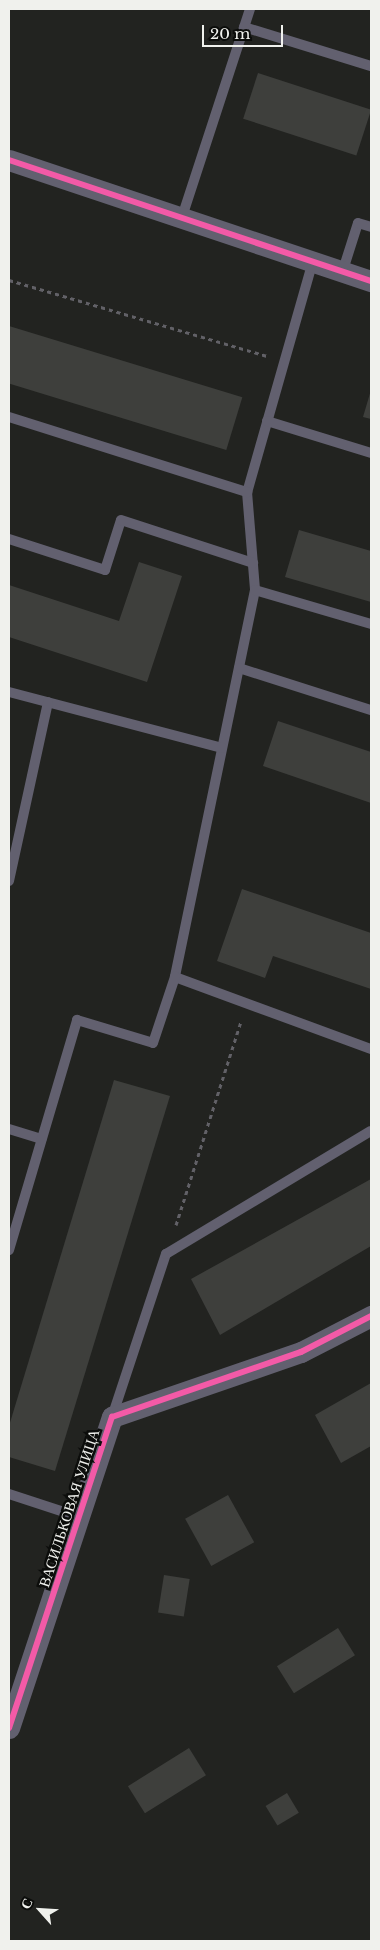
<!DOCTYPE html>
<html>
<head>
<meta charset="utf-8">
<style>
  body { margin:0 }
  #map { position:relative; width:380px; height:1950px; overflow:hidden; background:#222320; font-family:"Libre Baskerville",serif }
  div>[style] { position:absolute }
  .building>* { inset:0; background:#3e3f3c; transform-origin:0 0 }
  .path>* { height:3px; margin-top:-1.5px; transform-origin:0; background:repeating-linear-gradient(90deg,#626167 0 4px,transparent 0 8px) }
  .service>* { height:10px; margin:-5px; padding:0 5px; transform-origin:5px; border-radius:5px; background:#62606f }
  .minor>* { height:21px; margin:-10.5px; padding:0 10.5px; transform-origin:10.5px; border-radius:10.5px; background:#62606f }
  .cycleway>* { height:6px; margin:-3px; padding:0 3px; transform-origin:3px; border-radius:3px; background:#f35aa7 }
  span { translate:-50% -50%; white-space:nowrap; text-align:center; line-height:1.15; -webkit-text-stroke:5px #0c0d0b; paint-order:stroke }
  .street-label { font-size:15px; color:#f0f1ed }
  .frame { position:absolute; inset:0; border:10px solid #f0f1ed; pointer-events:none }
  .north { position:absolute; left:15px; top:1885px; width:50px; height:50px; -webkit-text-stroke:4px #0c0d0b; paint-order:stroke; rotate:296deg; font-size:14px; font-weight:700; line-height:20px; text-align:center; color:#f0f1ed }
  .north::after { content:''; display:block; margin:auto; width:18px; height:22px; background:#f0f1ed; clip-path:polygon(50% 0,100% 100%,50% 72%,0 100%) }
  .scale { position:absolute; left:202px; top:25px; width:81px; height:22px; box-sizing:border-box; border:2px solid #f0f1ed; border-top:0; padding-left:6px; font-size:15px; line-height:18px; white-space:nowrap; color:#f0f1ed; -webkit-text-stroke:4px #0c0d0b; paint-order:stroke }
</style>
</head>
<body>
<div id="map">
  <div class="building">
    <i style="left:258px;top:73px;width:119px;height:48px;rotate:18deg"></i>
    <i style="left:9px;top:326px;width:244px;height:55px;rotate:17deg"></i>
    <i style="clip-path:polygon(371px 390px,371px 419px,363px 417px)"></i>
    <i style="clip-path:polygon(299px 530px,371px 551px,371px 602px,285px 577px)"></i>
    <i style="clip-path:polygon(139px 562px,182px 576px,147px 682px,9px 637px,9px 585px,119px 621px)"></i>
    <i style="clip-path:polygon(278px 721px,371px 752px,371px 803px,263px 766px)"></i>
    <i style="clip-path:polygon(242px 889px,371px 933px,371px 989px,273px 956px,265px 978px,217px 961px)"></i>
    <i style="clip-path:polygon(114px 1080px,170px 1096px,55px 1471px,9px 1457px,9px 1426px)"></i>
    <i style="clip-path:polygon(371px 1179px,371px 1246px,220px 1335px,191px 1279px)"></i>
    <i style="clip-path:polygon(371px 1383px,371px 1446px,341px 1463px,315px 1415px)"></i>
    <i style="left:228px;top:1495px;width:54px;height:49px;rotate:61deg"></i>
    <i style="left:164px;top:1575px;width:26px;height:38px;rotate:9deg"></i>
    <i style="left:338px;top:1628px;width:32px;height:72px;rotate:58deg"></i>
    <i style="left:189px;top:1748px;width:32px;height:72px;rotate:58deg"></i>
    <i style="left:287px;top:1793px;width:23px;height:25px;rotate:59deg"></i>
  </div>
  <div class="path">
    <i style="left:9px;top:280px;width:269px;rotate:16.4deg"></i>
    <i style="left:176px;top:1225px;width:214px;rotate:-72.3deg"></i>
  </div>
  <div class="service">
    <i style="left:244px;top:27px;width:133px;rotate:17.1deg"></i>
    <i style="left:182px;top:217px;width:219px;rotate:-71.9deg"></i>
    <i style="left:313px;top:261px;width:240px;rotate:105.9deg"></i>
    <i style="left:247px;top:492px;width:98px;rotate:85.3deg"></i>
    <i style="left:255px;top:590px;width:395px;rotate:101.7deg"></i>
    <i style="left:175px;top:977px;width:209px;rotate:20.2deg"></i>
    <i style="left:343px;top:270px;width:49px;rotate:-72.3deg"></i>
    <i style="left:358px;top:223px;width:14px;rotate:17deg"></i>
    <i style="left:9px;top:417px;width:250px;rotate:17.5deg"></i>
    <i style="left:267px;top:421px;width:109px;rotate:17.1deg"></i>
    <i style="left:9px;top:539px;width:101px;rotate:17.9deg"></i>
    <i style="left:105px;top:570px;width:52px;rotate:-72.3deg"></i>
    <i style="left:121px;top:520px;width:139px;rotate:18deg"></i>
    <i style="left:255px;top:590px;width:121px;rotate:16.3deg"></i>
    <i style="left:239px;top:668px;width:139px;rotate:17.7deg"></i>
    <i style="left:9px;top:692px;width:220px;rotate:14.7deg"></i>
    <i style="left:9px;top:881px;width:183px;rotate:-77.7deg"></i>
    <i style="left:9px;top:1129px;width:34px;rotate:17deg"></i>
    <i style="left:9px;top:1250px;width:240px;rotate:-73.5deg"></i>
    <i style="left:77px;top:1020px;width:79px;rotate:16.8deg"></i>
    <i style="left:153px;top:1043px;width:70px;rotate:-71.6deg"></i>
    <i style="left:112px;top:1417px;width:172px;rotate:-71.7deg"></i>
    <i style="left:166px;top:1254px;width:239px;rotate:-31deg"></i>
    <i style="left:9px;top:1494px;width:74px;rotate:18.2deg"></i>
  </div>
  <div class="minor">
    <i style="left:9px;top:160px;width:382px;rotate:18.5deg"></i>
    <i style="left:9px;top:1728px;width:328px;rotate:-71.7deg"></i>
    <i style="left:112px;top:1417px;width:200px;rotate:-19deg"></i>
    <i style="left:301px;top:1352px;width:79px;rotate:-27.2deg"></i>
  </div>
  <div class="cycleway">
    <i style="left:9px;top:160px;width:382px;rotate:18.5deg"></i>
    <i style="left:9px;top:1728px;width:328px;rotate:-71.7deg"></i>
    <i style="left:112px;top:1417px;width:200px;rotate:-19deg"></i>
    <i style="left:301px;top:1352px;width:79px;rotate:-27.2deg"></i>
  </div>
  <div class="street-label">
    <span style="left:69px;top:1508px;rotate:-72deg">ВАСИЛЬКОВАЯ УЛИЦА</span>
  </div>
  <div class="frame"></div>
  <div class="north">С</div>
  <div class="scale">20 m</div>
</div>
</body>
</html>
